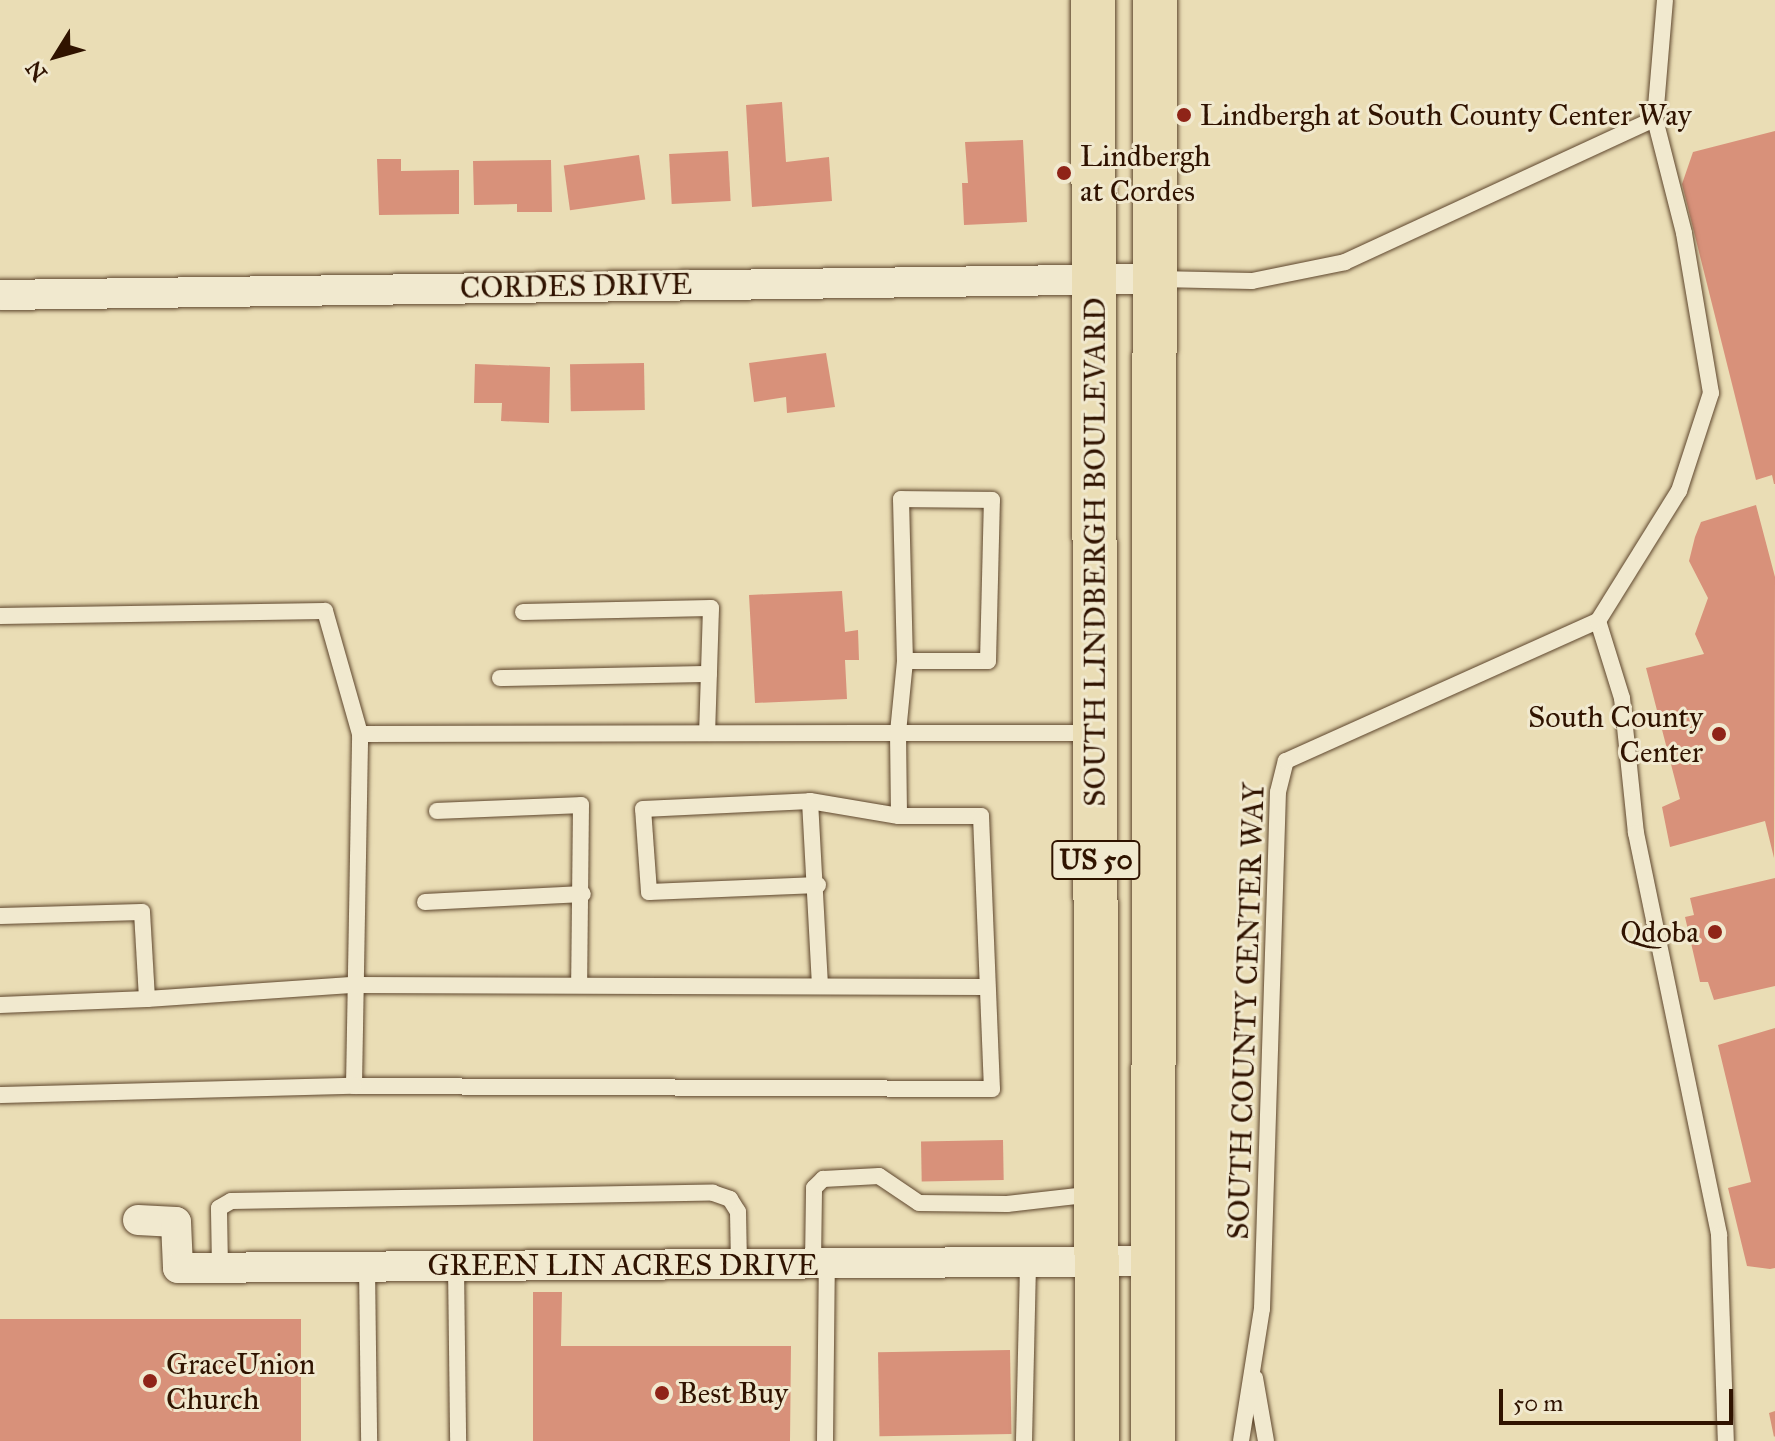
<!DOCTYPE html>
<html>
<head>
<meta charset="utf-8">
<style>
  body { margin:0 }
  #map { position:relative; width:1775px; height:1441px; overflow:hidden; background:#eaddb5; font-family:"IM FELL Great Primer",serif }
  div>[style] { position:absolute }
  .building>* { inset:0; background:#d8917a; transform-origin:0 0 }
  .roads { filter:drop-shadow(0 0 2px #5e462d) drop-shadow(0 0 2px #5e462d) }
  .lane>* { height:16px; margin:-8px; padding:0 8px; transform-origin:8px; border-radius:8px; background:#f1e9cf }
  .street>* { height:30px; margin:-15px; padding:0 15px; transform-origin:15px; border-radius:15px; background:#f1e9cf }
  .primary>* { height:44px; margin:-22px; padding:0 22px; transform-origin:22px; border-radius:22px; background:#eaddb5 }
  .dots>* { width:22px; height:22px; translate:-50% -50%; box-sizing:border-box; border:4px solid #f1e9cf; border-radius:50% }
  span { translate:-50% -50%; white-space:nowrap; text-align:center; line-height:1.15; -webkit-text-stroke:6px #f1e9cf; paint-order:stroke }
  .shield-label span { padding:2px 6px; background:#f1e9cf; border:2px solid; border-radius:6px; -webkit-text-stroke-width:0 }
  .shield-label { font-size:28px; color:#301300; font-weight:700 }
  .poi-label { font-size:30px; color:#301300 }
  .left { translate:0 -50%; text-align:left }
  .right { translate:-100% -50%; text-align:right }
  .street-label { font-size:30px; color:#301300 }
  .north { position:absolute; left:16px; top:16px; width:80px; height:80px; -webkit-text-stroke:6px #f1e9cf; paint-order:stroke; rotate:233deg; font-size:22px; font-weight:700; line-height:32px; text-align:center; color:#301300 }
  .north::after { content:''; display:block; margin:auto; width:28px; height:36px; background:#301300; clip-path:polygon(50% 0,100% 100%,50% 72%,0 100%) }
  .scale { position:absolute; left:1499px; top:1389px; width:234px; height:36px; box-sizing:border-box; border:4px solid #301300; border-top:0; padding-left:10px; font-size:24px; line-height:28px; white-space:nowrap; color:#301300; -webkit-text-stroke:6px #f1e9cf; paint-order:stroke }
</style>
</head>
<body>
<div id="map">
  <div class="building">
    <i style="clip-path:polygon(782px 102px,786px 162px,829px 157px,832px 201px,752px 207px,746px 105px)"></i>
    <i style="clip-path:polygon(1775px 131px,1775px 484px,1774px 484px,1772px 475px,1756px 480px,1682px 184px,1693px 152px)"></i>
    <i style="clip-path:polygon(1023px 140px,1027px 222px,964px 225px,962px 183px,968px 183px,965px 142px)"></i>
    <i style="left:728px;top:151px;width:50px;height:59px;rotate:87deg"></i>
    <i style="left:639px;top:155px;width:45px;height:76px;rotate:82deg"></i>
    <i style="clip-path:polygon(377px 159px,401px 159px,401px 171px,459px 170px,459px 214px,379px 215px)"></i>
    <i style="clip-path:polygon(551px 160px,552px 212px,517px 212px,517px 204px,474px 205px,473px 161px)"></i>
    <i style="clip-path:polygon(826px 353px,835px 407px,787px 413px,786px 397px,754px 402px,749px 363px)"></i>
    <i style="left:644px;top:363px;width:47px;height:74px;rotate:89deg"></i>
    <i style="clip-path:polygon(475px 364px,550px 367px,549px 423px,501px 421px,502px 403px,474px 403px)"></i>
    <i style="clip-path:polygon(1756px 505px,1775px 577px,1774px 858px,1765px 821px,1670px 847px,1662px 807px,1680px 799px,1646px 668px,1704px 654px,1695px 634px,1708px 598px,1689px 561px,1695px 537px,1701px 522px)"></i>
    <i style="clip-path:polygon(842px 591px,845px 632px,858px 630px,859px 660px,845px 660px,847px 699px,755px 703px,749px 595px)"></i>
    <i style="clip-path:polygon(1775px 878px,1775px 986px,1714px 1000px,1708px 982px,1700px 982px,1685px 917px,1694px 915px,1690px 898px)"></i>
    <i style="clip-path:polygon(1775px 1028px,1775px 1268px,1770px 1269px,1747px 1266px,1728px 1188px,1751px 1182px,1718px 1045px)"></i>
    <i style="left:1003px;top:1140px;width:40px;height:82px;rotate:89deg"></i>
    <i style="clip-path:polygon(533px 1292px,562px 1292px,561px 1346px,791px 1346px,790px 1441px,533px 1441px)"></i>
    <i style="left:301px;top:1319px;width:122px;height:301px;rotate:90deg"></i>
    <i style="left:1010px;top:1350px;width:84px;height:132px;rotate:89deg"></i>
    <i style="clip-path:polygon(1775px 1411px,1775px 1436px,1774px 1437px,1769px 1413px)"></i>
  </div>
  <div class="roads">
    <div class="lane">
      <i style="left:1158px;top:279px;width:94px;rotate:1.2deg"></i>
      <i style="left:1252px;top:281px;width:95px;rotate:-11.5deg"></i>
      <i style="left:1345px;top:262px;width:341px;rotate:-24.8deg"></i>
      <i style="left:523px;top:612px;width:188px;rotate:-1.2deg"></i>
      <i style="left:711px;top:608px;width:125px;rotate:91.8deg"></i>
      <i style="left:0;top:616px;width:325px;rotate:-0.9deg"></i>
      <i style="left:325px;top:611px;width:128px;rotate:74.1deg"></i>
      <i style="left:1598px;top:621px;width:81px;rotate:72.7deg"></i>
      <i style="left:1622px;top:698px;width:136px;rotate:84.1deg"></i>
      <i style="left:1636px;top:833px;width:410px;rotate:78.3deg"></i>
      <i style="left:1719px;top:1235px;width:206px;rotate:88.1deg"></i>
      <i style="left:905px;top:661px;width:83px"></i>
      <i style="left:988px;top:661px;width:161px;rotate:-88.6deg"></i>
      <i style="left:992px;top:500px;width:91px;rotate:-179.4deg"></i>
      <i style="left:901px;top:499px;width:162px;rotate:88.6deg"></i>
      <i style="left:905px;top:661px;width:72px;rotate:95.6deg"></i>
      <i style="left:898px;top:733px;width:83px;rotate:89.3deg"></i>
      <i style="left:899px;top:816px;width:82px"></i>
      <i style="left:981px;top:816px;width:273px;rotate:87.7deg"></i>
      <i style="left:992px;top:1089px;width:638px;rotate:-179.73deg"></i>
      <i style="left:354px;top:1086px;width:352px;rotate:-89deg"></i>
      <i style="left:360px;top:734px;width:538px;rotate:-0.11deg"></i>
      <i style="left:898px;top:733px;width:196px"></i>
      <i style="left:500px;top:678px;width:209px;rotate:-1.1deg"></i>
      <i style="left:810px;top:801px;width:185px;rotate:86.9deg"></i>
      <i style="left:437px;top:811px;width:144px;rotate:-2.4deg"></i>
      <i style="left:581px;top:805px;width:180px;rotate:90.6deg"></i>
      <i style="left:818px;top:885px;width:169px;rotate:177.6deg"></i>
      <i style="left:649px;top:892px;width:83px;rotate:-94.1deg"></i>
      <i style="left:643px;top:809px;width:167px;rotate:-2.7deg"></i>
      <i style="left:810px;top:801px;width:90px;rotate:9.6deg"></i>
      <i style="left:425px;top:902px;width:158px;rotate:-2.9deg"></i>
      <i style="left:0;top:916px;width:142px;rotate:-1.6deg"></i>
      <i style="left:142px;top:912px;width:87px;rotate:86.7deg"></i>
      <i style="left:147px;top:999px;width:208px;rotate:-3.9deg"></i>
      <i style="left:355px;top:985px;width:632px;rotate:0.18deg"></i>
      <i style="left:0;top:1005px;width:147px;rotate:-2.3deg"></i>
      <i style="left:0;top:1095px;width:354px;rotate:-1.5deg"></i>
      <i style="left:813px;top:1263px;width:75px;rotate:-89.2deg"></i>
      <i style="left:814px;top:1188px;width:13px;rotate:-45deg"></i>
      <i style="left:823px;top:1179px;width:56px;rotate:-3.1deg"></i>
      <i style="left:879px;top:1176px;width:48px;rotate:34deg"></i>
      <i style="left:919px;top:1203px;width:88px;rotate:0.7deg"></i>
      <i style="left:1007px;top:1204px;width:89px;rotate:-6.5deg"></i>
      <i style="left:367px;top:1266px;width:175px;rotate:89.3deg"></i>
      <i style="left:456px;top:1266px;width:175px;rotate:89.3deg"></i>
      <i style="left:220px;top:1268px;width:60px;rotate:-91deg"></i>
      <i style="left:219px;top:1208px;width:14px;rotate:-30deg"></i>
      <i style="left:231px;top:1201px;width:482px;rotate:-1deg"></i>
      <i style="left:713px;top:1193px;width:18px;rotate:19deg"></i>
      <i style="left:730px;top:1199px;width:15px;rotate:58deg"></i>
      <i style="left:738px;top:1212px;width:52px;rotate:88.9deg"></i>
      <i style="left:1255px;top:1378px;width:64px;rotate:80.1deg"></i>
      <i style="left:825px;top:1441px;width:178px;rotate:-89.4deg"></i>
      <i style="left:1024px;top:1441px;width:179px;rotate:-88.7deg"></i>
      <i style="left:1241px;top:1441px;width:134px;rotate:-81deg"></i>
      <i style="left:1262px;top:1309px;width:517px;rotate:-88.23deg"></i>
      <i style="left:1278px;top:792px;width:32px;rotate:-76deg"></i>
      <i style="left:1286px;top:761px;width:342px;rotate:-24.2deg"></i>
      <i style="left:1598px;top:621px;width:153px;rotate:-58.1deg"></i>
      <i style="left:1679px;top:491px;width:103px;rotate:-71.9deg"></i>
      <i style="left:1711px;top:393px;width:162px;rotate:-99.6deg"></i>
      <i style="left:1684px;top:233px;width:118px;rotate:-104.3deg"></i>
      <i style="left:1655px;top:119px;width:119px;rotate:-85.2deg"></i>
    </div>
    <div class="street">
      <i style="left:0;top:295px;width:1152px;rotate:-0.8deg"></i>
      <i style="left:138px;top:1220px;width:38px;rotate:3deg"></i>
      <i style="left:176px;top:1222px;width:46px;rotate:87.5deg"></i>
      <i style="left:178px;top:1268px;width:975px;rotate:-0.41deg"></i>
    </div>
    <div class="primary">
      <i style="left:1093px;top:0;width:1441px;rotate:89.84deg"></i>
      <i style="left:1153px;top:1441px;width:1441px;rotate:-89.92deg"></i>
    </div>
  </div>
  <div class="dots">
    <i style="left:1184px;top:115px;background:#8f2418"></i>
    <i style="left:1064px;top:173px;background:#8f2418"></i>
    <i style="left:1719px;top:734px;background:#8f2418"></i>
    <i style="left:1715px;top:932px;background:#8f2418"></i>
    <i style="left:150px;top:1381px;background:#8f2418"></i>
    <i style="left:662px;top:1393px;background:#8f2418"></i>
  </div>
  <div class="shield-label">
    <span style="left:1096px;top:860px">US 50</span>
  </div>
  <div class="poi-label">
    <span class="left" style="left:1200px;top:115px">Lindbergh at South County Center Way</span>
    <span class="left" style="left:1080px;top:173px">Lindbergh<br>at Cordes</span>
    <span class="right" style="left:1703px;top:734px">South County<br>Center</span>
    <span class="right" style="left:1699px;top:932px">Qdoba</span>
    <span class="left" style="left:166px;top:1381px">GraceUnion<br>Church</span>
    <span class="left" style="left:678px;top:1393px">Best Buy</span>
  </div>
  <div class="street-label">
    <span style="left:576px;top:286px;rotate:-1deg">CORDES DRIVE</span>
    <span style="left:1095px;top:552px;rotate:-90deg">SOUTH LINDBERGH BOULEVARD</span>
    <span style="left:1246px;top:1011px;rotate:-88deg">SOUTH COUNTY CENTER WAY</span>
    <span style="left:623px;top:1265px">GREEN LIN ACRES DRIVE</span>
  </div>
  <div class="north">N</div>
  <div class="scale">50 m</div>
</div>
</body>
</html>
